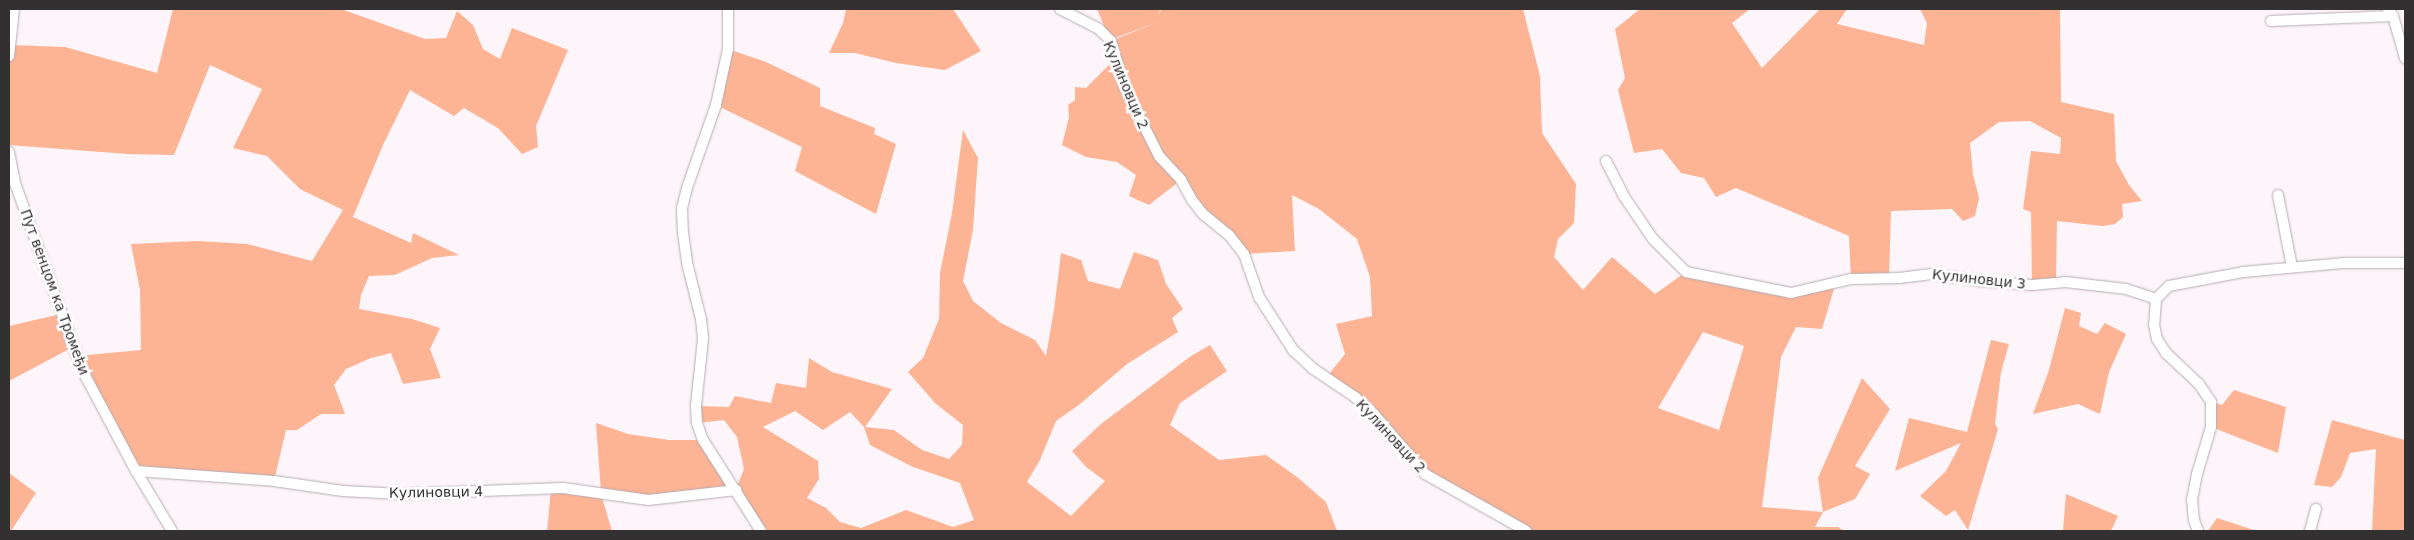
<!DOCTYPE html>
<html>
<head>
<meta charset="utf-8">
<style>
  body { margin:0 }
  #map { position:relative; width:2414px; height:540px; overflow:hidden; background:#fdf5fa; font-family:"DejaVu Sans",sans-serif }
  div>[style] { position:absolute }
  .green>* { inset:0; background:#fdb495 }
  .roads { filter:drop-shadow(0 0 1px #b4adb2) drop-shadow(0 0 1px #b4adb2) }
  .minor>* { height:10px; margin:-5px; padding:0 5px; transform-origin:5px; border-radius:5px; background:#fff }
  span { translate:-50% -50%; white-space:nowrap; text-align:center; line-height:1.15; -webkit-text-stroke:5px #fff; paint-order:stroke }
  .street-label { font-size:14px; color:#333032 }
  .frame { position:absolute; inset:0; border:10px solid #333032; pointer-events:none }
</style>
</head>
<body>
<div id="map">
  <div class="green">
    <i style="clip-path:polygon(173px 9px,341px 9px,425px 39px,446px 38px,457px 11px,473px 25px,483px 49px,500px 59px,512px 28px,568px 50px,536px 126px,538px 147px,522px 154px,498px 128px,464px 108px,454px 116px,410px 90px,383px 145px,353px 217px,411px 243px,413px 233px,459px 255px,432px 258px,395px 275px,369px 276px,361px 295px,359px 309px,412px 319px,440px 328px,430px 349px,441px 378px,403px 384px,391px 353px,371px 358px,346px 369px,334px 385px,345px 414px,321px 414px,297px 430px,286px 430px,274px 481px,136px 471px,77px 356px,141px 350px,140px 290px,131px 244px,198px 241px,247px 244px,312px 261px,343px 210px,300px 189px,267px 156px,233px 148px,262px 89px,210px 65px,174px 155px,128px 154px,9px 145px,10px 45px,65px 47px,157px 73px)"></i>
    <i style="clip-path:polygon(846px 9px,953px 9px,981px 51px,945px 70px,896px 63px,855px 53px,829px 53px,843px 23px)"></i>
    <i style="clip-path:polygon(evenodd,1097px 9px,1160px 9px,1159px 15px,1161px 9px,1523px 9px,1540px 76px,1542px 133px,1576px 184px,1574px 223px,1558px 239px,1554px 257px,1583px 290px,1612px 257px,1655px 294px,1686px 272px,1791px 293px,1836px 282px,1822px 329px,1796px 327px,1781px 357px,1762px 507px,1823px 512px,1818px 478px,1862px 378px,1890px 409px,1855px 466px,1870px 474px,1855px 499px,1823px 512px,1815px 527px,1838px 527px,1844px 531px,1526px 531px,1425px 474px,1374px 414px,1326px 378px,1345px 354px,1336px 324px,1372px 316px,1370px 277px,1357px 239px,1319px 209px,1292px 195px,1295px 251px,1244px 254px,1203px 214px,1181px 180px,1149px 205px,1129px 196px,1136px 175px,1117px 162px,1086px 157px,1062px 145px,1069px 117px,1068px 105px,1075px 100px,1075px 87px,1086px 88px,1115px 59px,1111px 41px,1158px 22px,1110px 40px,1097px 9px,1703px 332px,1744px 346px,1719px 430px,1658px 408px,1703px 332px)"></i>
    <i style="clip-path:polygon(1640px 9px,1750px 9px,1732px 23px,1762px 68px,1820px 9px,1847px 9px,1837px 24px,1924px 45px,1927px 23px,1920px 9px,2060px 9px,2061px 102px,2114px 114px,2116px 161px,2129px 185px,2142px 201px,2122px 204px,2123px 217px,2115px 224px,2103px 226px,2057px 221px,2056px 283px,2032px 285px,2031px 212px,2023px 209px,2031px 151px,2060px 154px,2061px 138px,2030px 121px,1999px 122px,1970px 143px,1973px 174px,1979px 198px,1975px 216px,1963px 221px,1952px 209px,1891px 211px,1889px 278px,1851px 279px,1849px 236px,1736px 188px,1716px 197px,1704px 178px,1681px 173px,1662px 149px,1634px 153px,1618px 90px,1625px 78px,1615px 29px)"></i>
    <i style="clip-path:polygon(728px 49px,766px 62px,820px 88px,820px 106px,875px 128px,874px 134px,896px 144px,876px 214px,795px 171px,802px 147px,716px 105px)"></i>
    <i style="clip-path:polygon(evenodd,963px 130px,978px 158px,973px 230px,963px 281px,973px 301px,1001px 323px,1035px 340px,1046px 356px,1054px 310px,1061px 253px,1081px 260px,1088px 281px,1120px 289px,1134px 252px,1158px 260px,1166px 284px,1183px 309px,1172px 318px,1178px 332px,1127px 364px,1080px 404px,1056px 421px,1040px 460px,1027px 482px,1071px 516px,1105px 481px,1086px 467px,1072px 451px,1101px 424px,1191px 356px,1210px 345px,1227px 371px,1180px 403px,1170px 425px,1219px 460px,1266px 455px,1297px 477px,1326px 502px,1337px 531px,761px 531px,735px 490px,648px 500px,601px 494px,612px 531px,547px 531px,551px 489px,601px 493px,596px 423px,628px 434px,669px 440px,703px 440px,736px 489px,744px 469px,737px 437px,724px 420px,697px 423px,696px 406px,729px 407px,735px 396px,771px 403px,776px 383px,806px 388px,809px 358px,832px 372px,892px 389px,865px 427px,894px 430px,922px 450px,949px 459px,962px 445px,963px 425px,935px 403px,908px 372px,923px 358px,939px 319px,940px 273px,952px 213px,963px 130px,795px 411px,823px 430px,850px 412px,864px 427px,870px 445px,913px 467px,960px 483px,974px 520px,953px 527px,906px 510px,861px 528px,840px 522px,826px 508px,807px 498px,819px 479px,818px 461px,763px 427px,795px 411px)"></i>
    <i style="clip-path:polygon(2065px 308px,2081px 313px,2079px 326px,2097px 334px,2105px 323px,2126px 334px,2109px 372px,2100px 414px,2078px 404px,2033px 414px,2049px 370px)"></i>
    <i style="clip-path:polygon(61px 314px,73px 347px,9px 381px,9px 326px)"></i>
    <i style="clip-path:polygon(1991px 340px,2009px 344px,2001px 372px,1995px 424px,1998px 429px,1968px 530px,1955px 510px,1946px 516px,1920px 496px,1946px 471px,1961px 443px,1895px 471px,1909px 418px,1967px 432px)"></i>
    <i style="clip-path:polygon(2234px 390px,2286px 407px,2278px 453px,2211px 427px,2211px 402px,2222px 405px)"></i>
    <i style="clip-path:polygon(2332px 420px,2405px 440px,2405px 531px,2372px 531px,2376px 449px,2350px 453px,2341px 477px,2332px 487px,2314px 485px)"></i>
    <i style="clip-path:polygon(9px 473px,36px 493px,11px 531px,9px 531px)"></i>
    <i style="clip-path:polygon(2066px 494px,2118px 516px,2111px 531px,2063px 531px)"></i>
    <i style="clip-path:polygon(2217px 518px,2257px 531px,2208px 531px)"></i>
  </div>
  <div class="roads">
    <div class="minor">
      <i style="left:728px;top:9px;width:40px;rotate:90deg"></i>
      <i style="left:728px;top:49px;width:57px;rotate:102.1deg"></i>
      <i style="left:716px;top:105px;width:88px;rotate:109.3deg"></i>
      <i style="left:687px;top:188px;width:21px;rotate:104deg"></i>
      <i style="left:682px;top:208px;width:25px;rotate:88deg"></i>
      <i style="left:683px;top:233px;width:34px;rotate:82deg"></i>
      <i style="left:688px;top:267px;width:54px;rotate:76deg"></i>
      <i style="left:701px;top:319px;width:20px;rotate:84deg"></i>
      <i style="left:703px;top:339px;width:67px;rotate:96deg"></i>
      <i style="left:696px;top:406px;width:17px;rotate:87deg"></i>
      <i style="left:697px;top:423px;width:18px;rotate:71deg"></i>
      <i style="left:703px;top:440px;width:108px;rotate:57.5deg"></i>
      <i style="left:1060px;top:9px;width:44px;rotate:27.1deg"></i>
      <i style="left:1099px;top:29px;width:17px;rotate:45deg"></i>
      <i style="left:1111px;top:41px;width:47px;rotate:73.9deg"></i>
      <i style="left:1124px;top:86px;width:78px;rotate:63.4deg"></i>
      <i style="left:1159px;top:156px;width:33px;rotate:47deg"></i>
      <i style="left:1181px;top:180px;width:23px;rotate:61deg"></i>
      <i style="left:1192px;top:200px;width:18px;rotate:52deg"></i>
      <i style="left:1203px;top:214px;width:33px;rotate:39deg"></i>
      <i style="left:1229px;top:235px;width:24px;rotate:52deg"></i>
      <i style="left:1244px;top:254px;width:46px;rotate:70.8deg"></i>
      <i style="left:1259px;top:297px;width:63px;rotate:57.3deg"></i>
      <i style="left:1293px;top:350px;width:26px;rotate:43deg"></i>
      <i style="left:1312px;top:368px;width:52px;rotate:34deg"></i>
      <i style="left:1355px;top:397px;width:25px;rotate:42deg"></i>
      <i style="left:1374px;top:414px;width:79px;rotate:49.6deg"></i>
      <i style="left:1425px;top:474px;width:116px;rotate:29.4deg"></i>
      <i style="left:2388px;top:9px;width:9px;rotate:54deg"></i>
      <i style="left:2393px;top:16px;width:44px;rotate:74.1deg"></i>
      <i style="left:2271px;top:21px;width:122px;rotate:-2.3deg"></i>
      <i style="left:9px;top:56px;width:47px;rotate:-83.9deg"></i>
      <i style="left:9px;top:152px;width:32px;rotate:79deg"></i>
      <i style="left:15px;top:183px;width:184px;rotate:70.3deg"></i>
      <i style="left:77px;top:356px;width:25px;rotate:67deg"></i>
      <i style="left:87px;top:379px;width:104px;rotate:62deg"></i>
      <i style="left:136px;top:471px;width:70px;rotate:59deg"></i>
      <i style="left:1606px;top:161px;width:38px;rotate:63deg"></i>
      <i style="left:1623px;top:195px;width:53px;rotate:55.7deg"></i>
      <i style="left:1653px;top:239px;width:47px;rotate:45deg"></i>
      <i style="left:1686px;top:272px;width:107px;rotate:11.3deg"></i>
      <i style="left:1791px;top:293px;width:62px;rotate:-13.1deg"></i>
      <i style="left:1851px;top:279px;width:48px;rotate:-1.2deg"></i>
      <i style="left:1899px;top:278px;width:31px;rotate:-7deg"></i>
      <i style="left:1930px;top:274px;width:51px;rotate:7.8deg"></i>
      <i style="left:1981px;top:281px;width:51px;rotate:4.5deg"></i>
      <i style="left:2032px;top:285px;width:33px;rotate:-5deg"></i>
      <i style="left:2065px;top:282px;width:61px;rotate:6.5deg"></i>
      <i style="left:2126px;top:289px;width:32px;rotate:18deg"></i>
      <i style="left:2278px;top:195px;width:73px;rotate:79deg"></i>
      <i style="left:2156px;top:299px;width:26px;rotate:94deg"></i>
      <i style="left:2154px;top:325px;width:14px;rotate:78deg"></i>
      <i style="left:2157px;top:339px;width:17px;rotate:57deg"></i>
      <i style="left:2166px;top:353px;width:45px;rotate:43.2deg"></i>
      <i style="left:2199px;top:384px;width:22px;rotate:56deg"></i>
      <i style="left:2211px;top:402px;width:25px;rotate:90deg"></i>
      <i style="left:2211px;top:427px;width:49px;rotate:106.6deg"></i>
      <i style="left:2197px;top:474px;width:25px;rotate:101deg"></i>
      <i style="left:2192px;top:499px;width:21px;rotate:85deg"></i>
      <i style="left:2194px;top:520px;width:12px;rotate:70deg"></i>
      <i style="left:2156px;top:299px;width:18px;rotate:-45deg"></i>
      <i style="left:2169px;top:286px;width:75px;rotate:-10.7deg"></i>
      <i style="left:2243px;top:272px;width:100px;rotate:-5.1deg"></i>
      <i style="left:2343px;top:263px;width:62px"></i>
      <i style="left:136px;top:471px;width:138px;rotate:4.1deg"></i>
      <i style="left:274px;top:481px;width:70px;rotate:8.2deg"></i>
      <i style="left:343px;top:491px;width:58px;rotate:3deg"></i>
      <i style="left:401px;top:494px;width:162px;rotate:-2.1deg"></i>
      <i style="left:563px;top:488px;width:86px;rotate:8deg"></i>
      <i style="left:648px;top:500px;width:89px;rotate:-6.5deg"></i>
      <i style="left:2310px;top:531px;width:23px;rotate:-75deg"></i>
    </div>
  </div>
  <div class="street-label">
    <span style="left:1126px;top:85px;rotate:67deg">Кулиновци 2</span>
    <span style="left:1979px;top:279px;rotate:6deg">Кулиновци 3</span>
    <span style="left:55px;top:292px;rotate:70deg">Пут венцом ка Тромеђи</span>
    <span style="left:1391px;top:436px;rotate:47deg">Кулиновци 2</span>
    <span style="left:436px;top:492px;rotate:-1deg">Кулиновци 4</span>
  </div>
  <div class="frame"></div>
</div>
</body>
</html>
